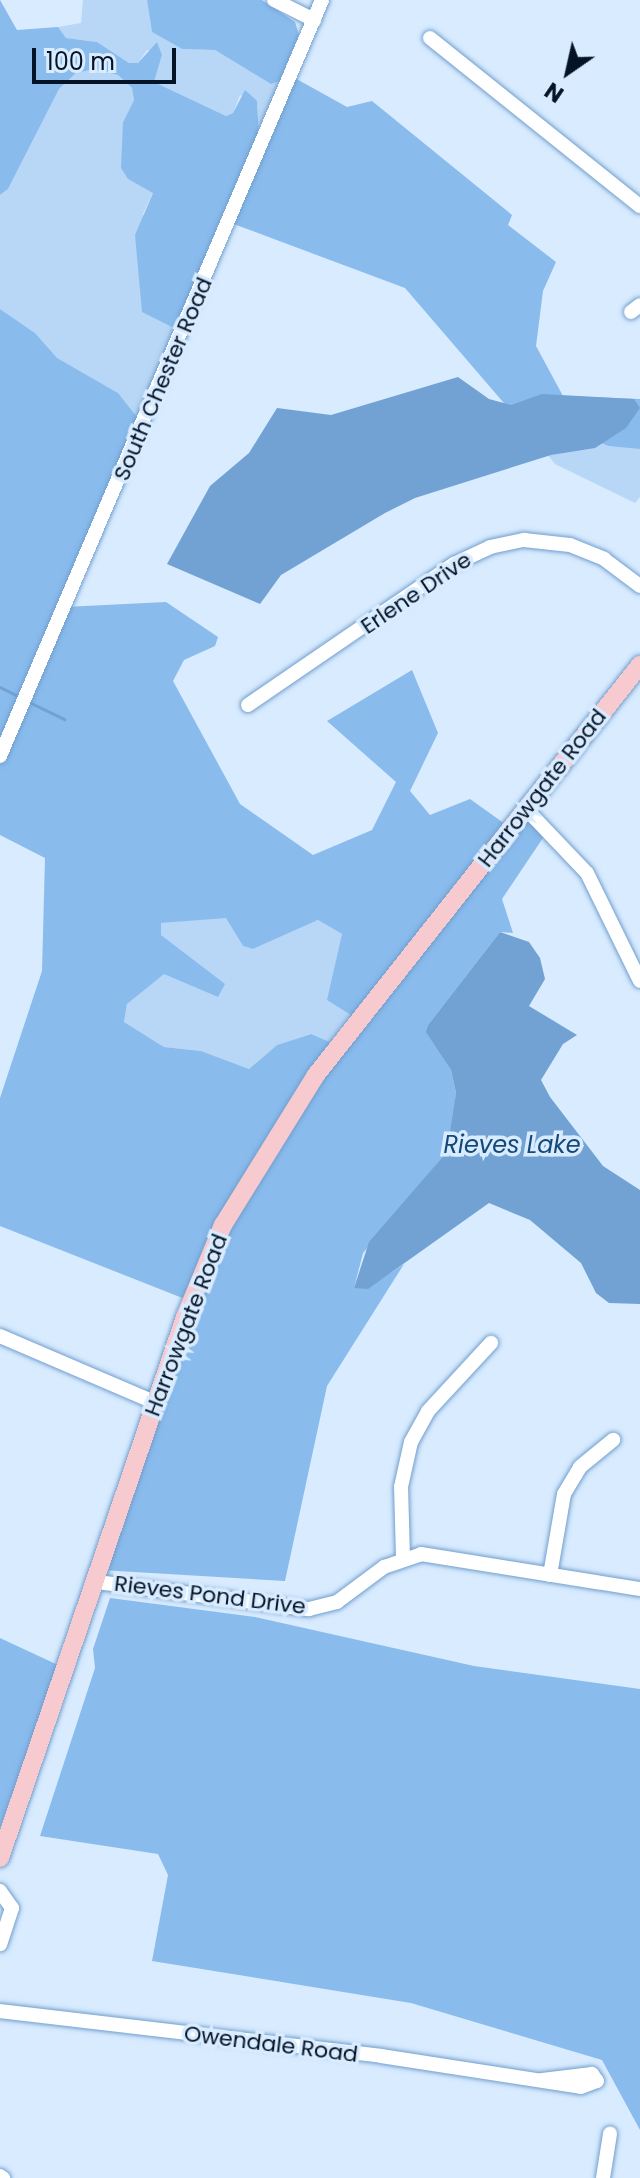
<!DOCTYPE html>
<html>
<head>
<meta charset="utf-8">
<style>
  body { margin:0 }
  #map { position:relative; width:640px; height:2178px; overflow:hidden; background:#d8ebff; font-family:Poppins,sans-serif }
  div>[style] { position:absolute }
  .green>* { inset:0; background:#b8d6f6 }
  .forest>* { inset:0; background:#89bbed }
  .water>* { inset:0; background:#71a2d3 }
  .stream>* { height:3px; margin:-1.5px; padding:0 1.5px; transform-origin:1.5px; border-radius:1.5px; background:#71a2d3 }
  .roads { filter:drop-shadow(0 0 2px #719fcd) drop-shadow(0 0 2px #719fcd) }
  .minor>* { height:14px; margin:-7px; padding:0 7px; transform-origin:7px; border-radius:7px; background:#fff }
  .major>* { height:18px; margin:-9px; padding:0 9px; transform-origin:9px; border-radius:9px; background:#f7cad0 }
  span { translate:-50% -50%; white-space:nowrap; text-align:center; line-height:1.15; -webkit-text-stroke:7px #d8ebff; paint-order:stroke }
  .street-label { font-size:22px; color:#041426 }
  .water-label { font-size:24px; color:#144977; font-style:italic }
  .north { position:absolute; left:528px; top:32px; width:80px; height:80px; -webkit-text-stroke:6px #d8ebff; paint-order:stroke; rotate:214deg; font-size:22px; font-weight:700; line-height:32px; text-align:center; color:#041426 }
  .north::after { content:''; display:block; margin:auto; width:28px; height:36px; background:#041426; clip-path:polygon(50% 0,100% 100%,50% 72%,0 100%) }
  .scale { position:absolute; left:32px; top:48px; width:144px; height:36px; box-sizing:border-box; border:4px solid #041426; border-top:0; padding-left:10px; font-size:24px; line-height:28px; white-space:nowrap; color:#041426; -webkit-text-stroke:6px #d8ebff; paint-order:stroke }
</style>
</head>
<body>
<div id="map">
  <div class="green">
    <i style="clip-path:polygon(83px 0,147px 0,152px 32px,182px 49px,215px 50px,271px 84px,280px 81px,259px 138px,257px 101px,240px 95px,233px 113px,226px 116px,154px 82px,162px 55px,147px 50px,138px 63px,129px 63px,97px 42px,66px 38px,58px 27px,81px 23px)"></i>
    <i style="clip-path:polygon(95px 69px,118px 75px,132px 88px,134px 100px,123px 122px,128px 179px,153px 192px,143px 214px,176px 329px,138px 418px,118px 393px,56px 358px,35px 333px,0 309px,0 195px,8px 189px,59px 89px,76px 73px)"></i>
    <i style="clip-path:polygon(583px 436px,640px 449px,640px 497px,635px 503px,555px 464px,538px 443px)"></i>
    <i style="clip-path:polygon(226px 917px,243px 946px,253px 949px,318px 920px,342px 934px,328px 1000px,354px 1017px,332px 1043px,310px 1034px,277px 1045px,249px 1069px,201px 1051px,164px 1047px,124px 1022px,127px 1004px,164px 973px,218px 997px,224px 984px,161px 935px,161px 923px)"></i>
  </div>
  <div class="forest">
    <i style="clip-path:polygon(0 0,17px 30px,58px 27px,66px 38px,97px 42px,129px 63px,138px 63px,157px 42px,162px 55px,154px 82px,226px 116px,233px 113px,245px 90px,257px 101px,259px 138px,176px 329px,142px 312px,135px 235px,153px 193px,128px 179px,121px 168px,123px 122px,134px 100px,132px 88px,118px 75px,95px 69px,76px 73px,59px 89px,8px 189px,0 195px)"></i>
    <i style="clip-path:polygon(147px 0,262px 0,295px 22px,299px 35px,280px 81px,271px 84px,215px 50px,182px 49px,152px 32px)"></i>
    <i style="clip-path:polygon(293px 77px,347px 107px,372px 101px,512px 215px,508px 225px,556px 262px,543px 291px,536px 346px,563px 396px,640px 399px,640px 449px,609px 446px,509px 409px,405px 288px,231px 223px)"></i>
    <i style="clip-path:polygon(0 309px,35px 333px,57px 358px,118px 393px,138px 418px,0 744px)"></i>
    <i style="clip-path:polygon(166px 602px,218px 637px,215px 646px,184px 660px,173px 681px,240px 804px,313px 855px,372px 830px,396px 782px,327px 721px,412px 670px,438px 733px,410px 791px,430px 815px,470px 799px,505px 824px,354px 1017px,327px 1000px,342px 934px,318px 920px,253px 949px,243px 946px,226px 918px,161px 923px,161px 935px,225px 984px,218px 997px,164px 974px,127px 1004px,124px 1022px,164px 1047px,201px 1051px,249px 1069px,277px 1045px,311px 1034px,332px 1043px,185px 1299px,0 1226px,0 1098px,42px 971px,45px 858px,0 835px,0 764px,65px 607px)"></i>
    <i style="clip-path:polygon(526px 809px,549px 829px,502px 899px,513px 933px,500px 932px,428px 1025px,427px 1032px,451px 1070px,456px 1093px,452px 1134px,447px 1152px,363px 1253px,354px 1288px,368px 1288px,404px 1264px,327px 1386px,285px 1581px,101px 1570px,185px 1317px,256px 1167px)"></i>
    <i style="clip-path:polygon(110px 1598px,255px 1617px,474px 1666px,640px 1689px,640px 2130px,602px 2060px,411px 2003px,152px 1961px,168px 1875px,158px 1854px,40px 1836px,95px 1668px,93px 1649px)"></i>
    <i style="clip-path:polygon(0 1638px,58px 1665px,0 1828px)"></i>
  </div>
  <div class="water">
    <i style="clip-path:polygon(458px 377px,489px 399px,511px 405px,542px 394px,634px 399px,640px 408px,626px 428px,595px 448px,551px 455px,415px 498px,385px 513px,281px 575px,260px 604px,167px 564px,210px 486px,249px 453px,277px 408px,331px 415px)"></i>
    <i style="clip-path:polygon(500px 932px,529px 942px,540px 958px,545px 979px,529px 1006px,577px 1035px,563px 1044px,541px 1080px,550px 1097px,603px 1166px,640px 1190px,640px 1304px,609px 1303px,596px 1293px,581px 1263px,530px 1220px,489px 1203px,368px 1289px,354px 1288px,369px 1242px,447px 1152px,456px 1093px,451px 1070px,426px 1032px,428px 1025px)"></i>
  </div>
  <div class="stream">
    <i style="left:0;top:687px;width:18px;rotate:27deg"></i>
    <i style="left:31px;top:703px;width:37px;rotate:26deg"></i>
  </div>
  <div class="roads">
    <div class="minor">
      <i style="left:274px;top:0;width:45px;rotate:26.6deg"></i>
      <i style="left:430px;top:38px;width:269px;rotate:38.7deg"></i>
      <i style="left:631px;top:312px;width:11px;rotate:-38deg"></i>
      <i style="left:248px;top:705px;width:250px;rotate:-34.4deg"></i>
      <i style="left:454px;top:564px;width:40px;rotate:-25deg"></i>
      <i style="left:490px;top:547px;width:35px;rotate:-12deg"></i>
      <i style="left:524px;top:540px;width:46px;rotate:6.2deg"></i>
      <i style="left:570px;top:545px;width:37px;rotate:22deg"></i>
      <i style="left:604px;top:559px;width:45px;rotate:36.9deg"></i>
      <i style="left:0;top:756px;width:822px;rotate:-66.93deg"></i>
      <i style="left:526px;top:809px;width:88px;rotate:46.4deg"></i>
      <i style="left:587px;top:873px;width:120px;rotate:63.9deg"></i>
      <i style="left:0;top:1336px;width:170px;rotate:23.2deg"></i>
      <i style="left:403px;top:1557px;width:70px;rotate:-91.6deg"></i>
      <i style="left:401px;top:1487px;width:46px;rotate:-77.5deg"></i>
      <i style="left:411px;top:1442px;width:35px;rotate:-61deg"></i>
      <i style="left:428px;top:1411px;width:93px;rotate:-47.2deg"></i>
      <i style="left:550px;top:1575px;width:82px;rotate:-80.2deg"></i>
      <i style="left:564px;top:1494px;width:31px;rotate:-59deg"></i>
      <i style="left:580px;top:1467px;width:43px;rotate:-39.3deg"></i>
      <i style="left:97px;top:1582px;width:214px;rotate:7.3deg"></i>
      <i style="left:309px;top:1609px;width:29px;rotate:-14deg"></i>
      <i style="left:337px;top:1602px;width:59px;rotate:-36.7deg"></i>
      <i style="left:384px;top:1567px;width:39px;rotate:-19deg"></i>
      <i style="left:421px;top:1554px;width:222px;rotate:9.1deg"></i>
      <i style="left:0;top:1891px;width:21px;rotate:55deg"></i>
      <i style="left:12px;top:1908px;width:38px;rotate:108deg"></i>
      <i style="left:0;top:2011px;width:384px;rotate:6.7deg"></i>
      <i style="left:381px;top:2056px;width:202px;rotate:8.8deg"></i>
      <i style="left:581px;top:2087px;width:17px;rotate:-21deg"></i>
      <i style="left:597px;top:2081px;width:9px;rotate:-126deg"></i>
      <i style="left:592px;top:2074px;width:50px;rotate:173.2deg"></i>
      <i style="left:0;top:2176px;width:4px;rotate:34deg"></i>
      <i style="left:603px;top:2178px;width:45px;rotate:-81deg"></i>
    </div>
    <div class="major">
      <i style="left:0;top:1858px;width:572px;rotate:-71.12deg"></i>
      <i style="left:185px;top:1317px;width:100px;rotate:-67.6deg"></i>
      <i style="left:223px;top:1225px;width:176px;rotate:-58.2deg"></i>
      <i style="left:316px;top:1075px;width:523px;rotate:-51.68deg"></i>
    </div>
  </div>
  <div class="street-label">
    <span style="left:163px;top:379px;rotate:-67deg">South Chester Road</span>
    <span style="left:416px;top:593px;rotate:-34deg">Erlene Drive</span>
    <span style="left:542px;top:788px;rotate:-52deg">Harrowgate Road</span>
    <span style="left:186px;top:1325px;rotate:-69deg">Harrowgate Road</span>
    <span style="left:210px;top:1595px;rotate:7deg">Rieves Pond Drive</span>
    <span style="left:271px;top:2044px;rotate:7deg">Owendale Road</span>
  </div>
  <div class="water-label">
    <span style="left:512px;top:1145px">Rieves Lake</span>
  </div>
  <div class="north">N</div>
  <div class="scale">100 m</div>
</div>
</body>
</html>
